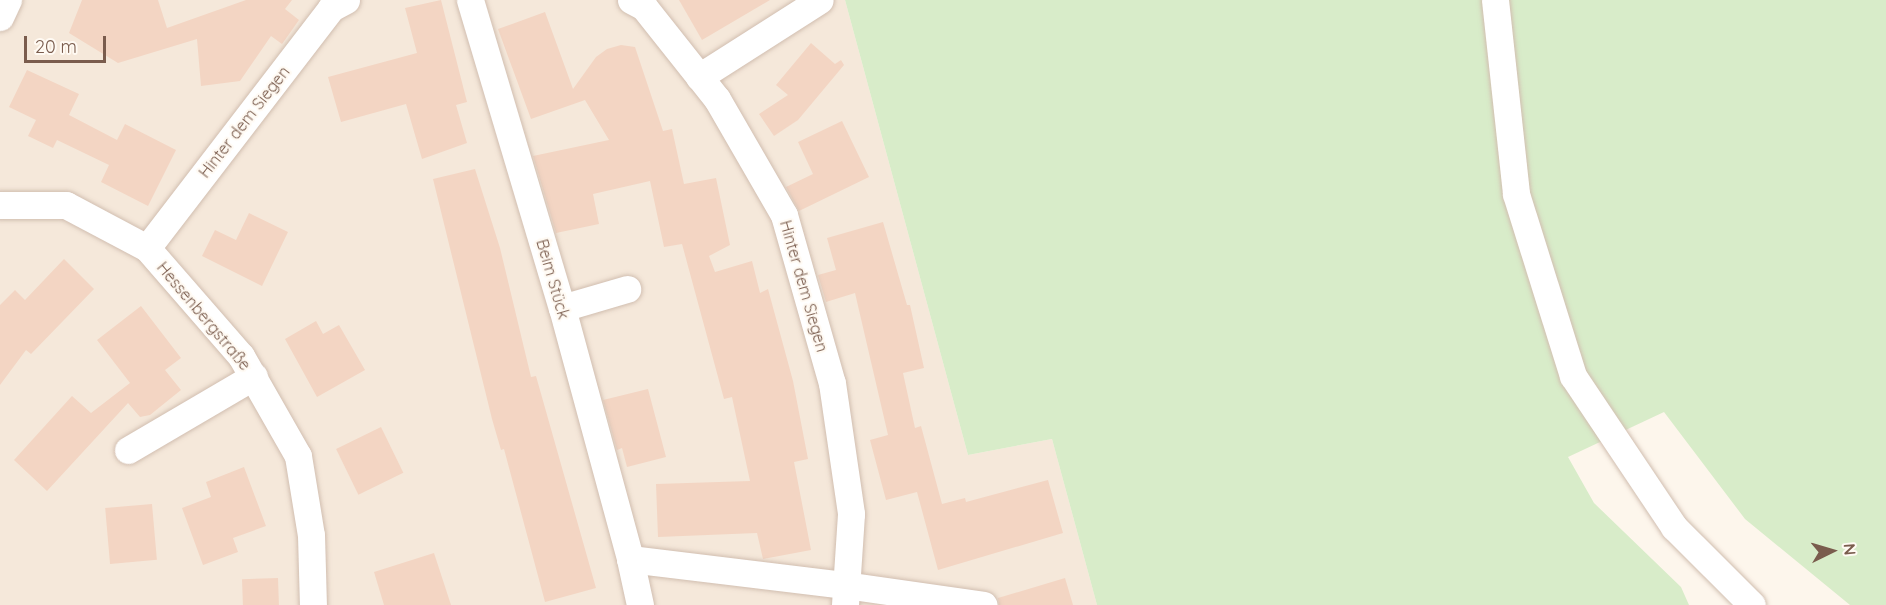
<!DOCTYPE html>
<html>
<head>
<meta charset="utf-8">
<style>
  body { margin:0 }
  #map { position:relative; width:1886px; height:605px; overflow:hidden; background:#fdf6ec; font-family:Quicksand,sans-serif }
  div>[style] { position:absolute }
  .residential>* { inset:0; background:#f5e8da }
  .green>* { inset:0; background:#d8ecc9 }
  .building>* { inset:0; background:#f3d5c3; transform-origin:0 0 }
  .roads { filter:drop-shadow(0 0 2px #d1beb0) drop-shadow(0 0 2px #d1beb0) }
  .minor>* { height:27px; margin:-13.5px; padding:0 13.5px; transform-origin:13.5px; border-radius:13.5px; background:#fff }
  span { translate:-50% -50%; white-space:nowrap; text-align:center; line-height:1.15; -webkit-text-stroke:4.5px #fffaf3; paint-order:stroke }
  .street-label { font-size:16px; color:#7a5c4d }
  .north { position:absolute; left:1802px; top:521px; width:60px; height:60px; -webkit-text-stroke:4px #fffaf3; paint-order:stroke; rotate:85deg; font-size:16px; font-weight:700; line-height:24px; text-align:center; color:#7a5c4d }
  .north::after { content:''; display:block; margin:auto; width:21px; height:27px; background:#7a5c4d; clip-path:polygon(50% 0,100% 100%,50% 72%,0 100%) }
  .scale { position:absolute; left:24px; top:36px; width:82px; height:27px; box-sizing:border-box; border:3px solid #7a5c4d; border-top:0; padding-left:8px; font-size:18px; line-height:21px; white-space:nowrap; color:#7a5c4d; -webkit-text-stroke:4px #fffaf3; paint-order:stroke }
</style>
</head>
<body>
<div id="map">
  <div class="residential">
    <i style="clip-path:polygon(0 0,845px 0,968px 455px,1052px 439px,1097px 605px,0 605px)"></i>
  </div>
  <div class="green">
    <i style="clip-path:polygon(845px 0,1886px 0,1886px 605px,1850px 605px,1745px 519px,1664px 412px,1568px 457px,1594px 503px,1681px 587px,1689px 605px,1097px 605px,1052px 439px,968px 455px)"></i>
  </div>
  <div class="building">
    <i style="clip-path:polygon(82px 0,158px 0,167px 28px,246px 0,292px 0,285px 9px,299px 20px,282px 44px,271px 36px,240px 81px,201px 86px,197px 39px,118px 63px,69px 33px)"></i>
    <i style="clip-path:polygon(441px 0,467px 102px,456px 105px,467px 143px,422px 159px,406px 104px,341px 122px,328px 77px,417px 53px,405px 8px)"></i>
    <i style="clip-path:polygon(679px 0,770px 0,702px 40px)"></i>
    <i style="clip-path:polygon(545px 12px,573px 89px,596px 57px,607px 49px,621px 45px,635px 47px,663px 131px,672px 129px,684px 184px,716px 178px,730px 245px,709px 256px,715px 272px,752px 261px,760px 293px,768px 289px,793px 381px,808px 459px,794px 462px,811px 550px,763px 559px,757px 533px,658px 537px,656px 484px,750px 481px,732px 397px,724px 399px,682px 244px,664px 247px,650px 181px,593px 194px,599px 224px,556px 233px,533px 156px,609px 140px,585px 100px,531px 119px,498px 29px)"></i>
    <i style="clip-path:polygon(811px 43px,835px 64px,841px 60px,844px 65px,798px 120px,774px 136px,759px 114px,788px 95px,776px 85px)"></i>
    <i style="clip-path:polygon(27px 70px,79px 94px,69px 115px,117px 140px,125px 124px,176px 150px,148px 206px,101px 182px,109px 165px,57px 140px,53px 148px,28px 136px,36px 120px,9px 107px)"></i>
    <i style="clip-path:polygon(842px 121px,869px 177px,799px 211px,786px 187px,813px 174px,798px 142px)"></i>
    <i style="clip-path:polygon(475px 169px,500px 248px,531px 377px,536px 376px,596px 588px,545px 602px,504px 449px,501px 450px,492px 419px,433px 179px)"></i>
    <i style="clip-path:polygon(249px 213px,288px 232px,262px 286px,202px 256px,215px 230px,236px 240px)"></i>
    <i style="clip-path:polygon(883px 222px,907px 305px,910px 305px,924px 368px,903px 373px,915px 428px,921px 426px,942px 504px,965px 498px,966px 502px,1048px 480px,1063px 533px,938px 570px,917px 492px,886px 500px,870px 440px,888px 435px,855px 293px,826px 302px,818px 275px,836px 270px,827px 238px)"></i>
    <i style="clip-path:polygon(64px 259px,94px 289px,31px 354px,26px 350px,0 385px,0 305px,15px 290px,25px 300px)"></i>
    <i style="clip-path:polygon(141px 306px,181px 358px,165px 370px,181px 390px,150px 415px,140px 417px,128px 403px,47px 491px,14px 460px,72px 396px,91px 413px,130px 383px,97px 340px)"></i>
    <i style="clip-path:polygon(316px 321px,323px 334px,339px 325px,365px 370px,317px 397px,285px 339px)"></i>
    <i style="clip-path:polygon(648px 389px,666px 457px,627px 467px,622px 448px,617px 450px,603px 400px)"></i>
    <i style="left:381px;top:427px;width:51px;height:50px;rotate:64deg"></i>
    <i style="clip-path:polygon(244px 467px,266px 526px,233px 538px,238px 552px,203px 565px,182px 508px,211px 497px,206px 482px)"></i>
    <i style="left:152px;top:504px;width:56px;height:47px;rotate:85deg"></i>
    <i style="clip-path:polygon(434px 553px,451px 605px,384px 605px,374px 572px)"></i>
    <i style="left:278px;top:578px;width:27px;height:36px;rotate:88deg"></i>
    <i style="clip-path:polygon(1065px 578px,1073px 605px,999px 605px,998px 598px)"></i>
  </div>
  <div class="roads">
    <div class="minor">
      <i style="left:470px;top:0;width:321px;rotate:73.4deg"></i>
      <i style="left:562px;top:308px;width:260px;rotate:74.8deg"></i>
      <i style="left:630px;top:559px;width:217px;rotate:6.9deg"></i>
      <i style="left:845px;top:585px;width:140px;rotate:8.2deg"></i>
      <i style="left:631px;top:0;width:15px;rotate:28deg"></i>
      <i style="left:644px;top:7px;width:117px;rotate:51.6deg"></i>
      <i style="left:717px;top:99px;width:134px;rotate:60deg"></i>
      <i style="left:784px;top:215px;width:175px;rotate:74.1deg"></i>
      <i style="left:832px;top:383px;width:132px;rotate:81.7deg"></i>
      <i style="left:851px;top:514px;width:91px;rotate:93.8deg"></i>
      <i style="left:1495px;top:0;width:195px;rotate:83.8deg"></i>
      <i style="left:1516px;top:194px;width:191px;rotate:72.6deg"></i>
      <i style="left:1573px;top:376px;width:182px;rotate:56.2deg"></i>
      <i style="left:1674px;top:527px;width:110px;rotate:45deg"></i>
      <i style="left:0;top:17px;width:19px;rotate:-65deg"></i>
      <i style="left:699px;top:77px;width:143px;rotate:-32.5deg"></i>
      <i style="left:0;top:205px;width:66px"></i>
      <i style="left:66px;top:205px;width:92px;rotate:28deg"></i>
      <i style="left:147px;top:248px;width:143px;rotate:49deg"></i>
      <i style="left:241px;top:356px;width:115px;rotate:60.3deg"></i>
      <i style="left:298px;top:456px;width:80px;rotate:80.7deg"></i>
      <i style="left:311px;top:535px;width:70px;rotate:88.4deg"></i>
      <i style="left:147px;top:248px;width:302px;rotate:-52.5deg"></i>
      <i style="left:331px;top:8px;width:17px;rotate:-28deg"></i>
      <i style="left:562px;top:308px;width:68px;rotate:-16.3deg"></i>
      <i style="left:128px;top:450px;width:146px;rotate:-30.4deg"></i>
      <i style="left:630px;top:559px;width:47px;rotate:77.7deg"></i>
    </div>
  </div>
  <div class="street-label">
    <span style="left:244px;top:122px;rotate:-52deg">Hinter dem Siegen</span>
    <span style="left:553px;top:279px;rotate:74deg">Beim Stück</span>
    <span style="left:804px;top:286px;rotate:74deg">Hinter dem Siegen</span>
    <span style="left:204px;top:316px;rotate:50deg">Hessenbergstraße</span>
  </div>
  <div class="north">N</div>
  <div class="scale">20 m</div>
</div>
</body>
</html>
